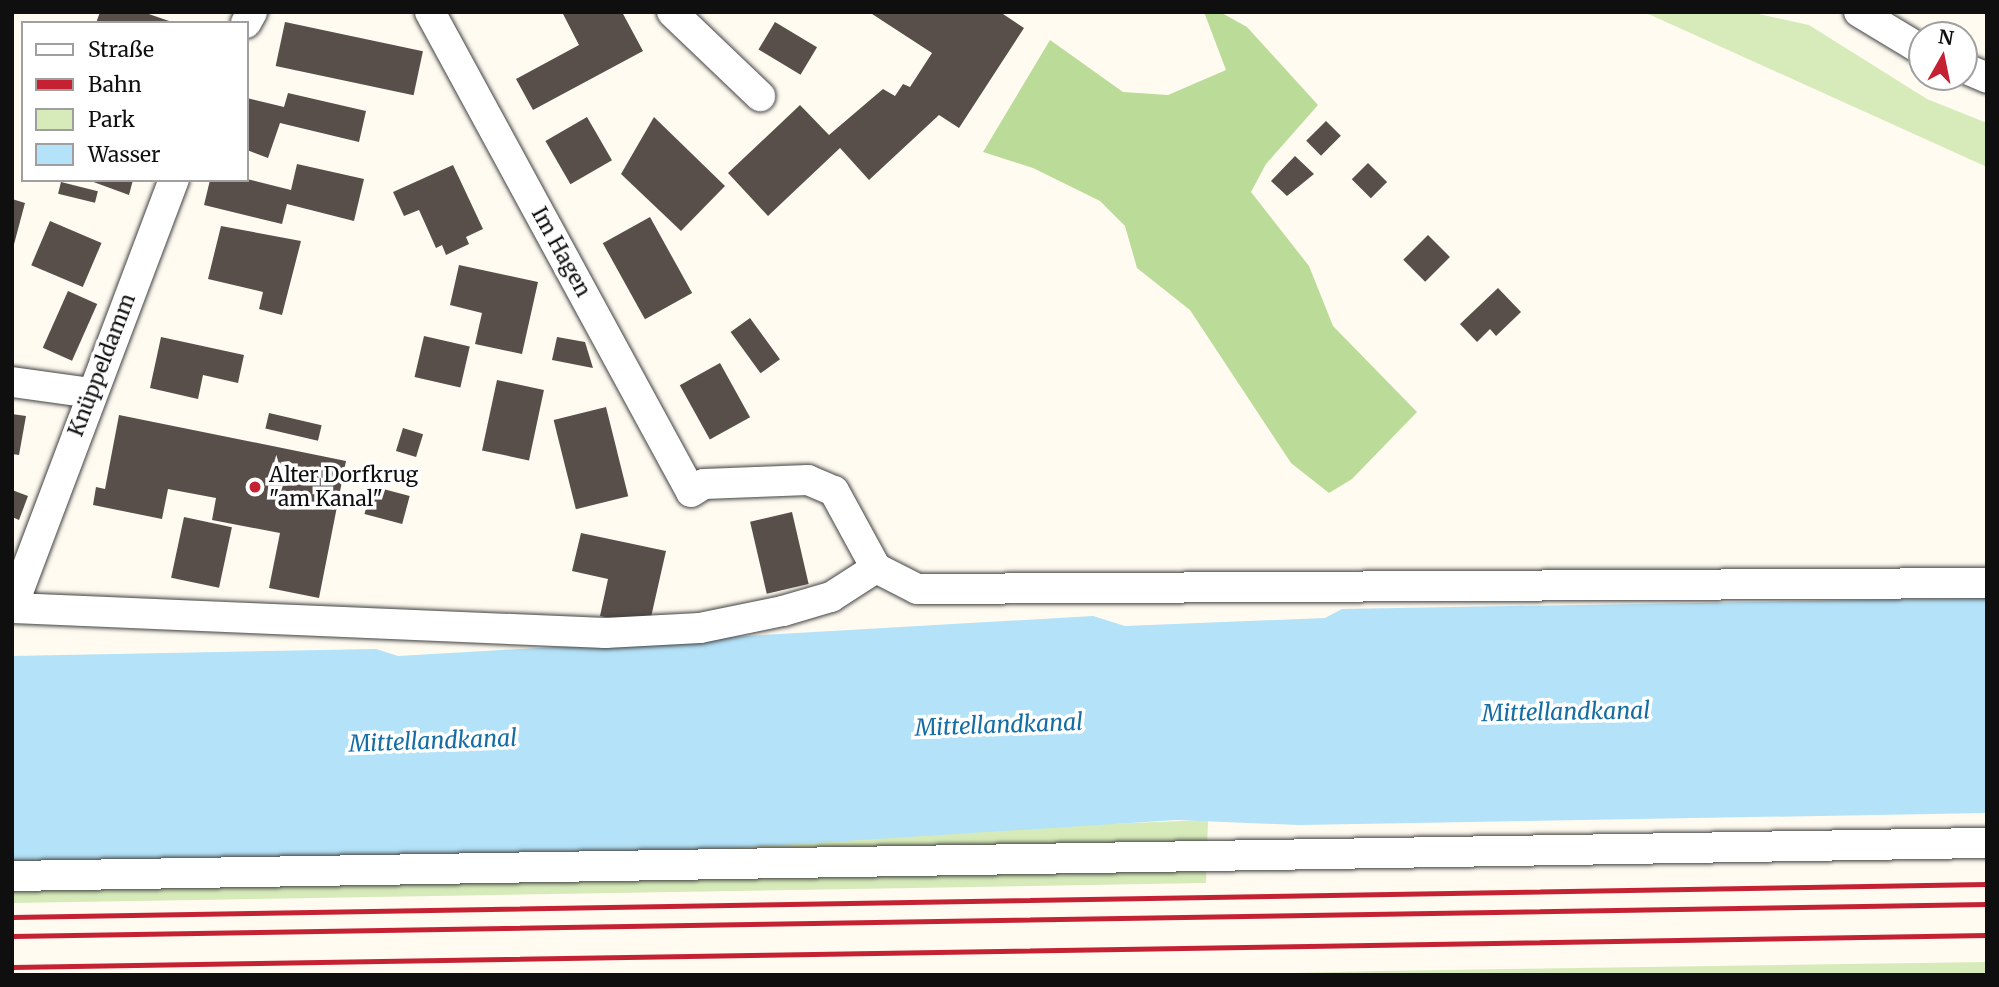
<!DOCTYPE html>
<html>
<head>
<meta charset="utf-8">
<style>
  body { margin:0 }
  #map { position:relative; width:1999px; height:987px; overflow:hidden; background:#fffbf1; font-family:Merriweather,serif }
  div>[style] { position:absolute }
  .green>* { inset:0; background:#d6ebb9 }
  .forest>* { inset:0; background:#bbdc98 }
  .water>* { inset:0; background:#b4e2f8 }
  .building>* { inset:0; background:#584f4b; transform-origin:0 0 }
  .roads { filter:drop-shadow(0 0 2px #424242) drop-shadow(0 0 2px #424242) }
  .minor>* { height:30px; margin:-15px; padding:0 15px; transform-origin:15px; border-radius:15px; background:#fff }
  .rail>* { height:5px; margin:-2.5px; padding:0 2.5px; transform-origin:2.5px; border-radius:2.5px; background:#c42233 }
  .dots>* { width:19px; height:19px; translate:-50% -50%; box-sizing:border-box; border:4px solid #fff; border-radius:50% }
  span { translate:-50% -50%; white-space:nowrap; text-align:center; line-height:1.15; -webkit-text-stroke:7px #fff; paint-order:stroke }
  .street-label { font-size:21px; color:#0f0f0f }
  .poi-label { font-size:21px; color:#0f0f0f }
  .left { translate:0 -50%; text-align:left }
  .water-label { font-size:23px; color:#146ea5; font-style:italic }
  .frame { position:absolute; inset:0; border:14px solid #0f0f0f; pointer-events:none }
  .legend { position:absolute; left:21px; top:21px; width:228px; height:161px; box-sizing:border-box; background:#fff; border:2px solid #9f9f9f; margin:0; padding:9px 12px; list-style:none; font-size:21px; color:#0f0f0f }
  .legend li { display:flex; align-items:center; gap:14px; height:35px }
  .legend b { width:35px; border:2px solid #9f9f9f }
  .north { position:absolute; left:1908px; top:21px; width:70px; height:70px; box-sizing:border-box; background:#fff; border:2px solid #9f9f9f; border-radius:50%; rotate:9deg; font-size:19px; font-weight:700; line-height:28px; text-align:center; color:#0f0f0f }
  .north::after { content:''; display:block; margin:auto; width:24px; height:32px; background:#c42233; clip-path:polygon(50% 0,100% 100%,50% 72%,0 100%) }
</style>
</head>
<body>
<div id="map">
  <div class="green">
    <i style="clip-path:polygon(1644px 12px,1754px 13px,1809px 25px,1927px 99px,1987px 123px,1987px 167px)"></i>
    <i style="clip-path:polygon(1208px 820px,1206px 883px,12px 903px,12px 866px)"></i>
    <i style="clip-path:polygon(1987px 962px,1987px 975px,1199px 975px,1379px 971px)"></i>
  </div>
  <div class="forest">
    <i style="clip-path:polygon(1204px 12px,1220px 12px,1247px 27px,1318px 105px,1266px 164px,1251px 192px,1309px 266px,1333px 326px,1417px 412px,1352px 479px,1329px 493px,1291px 463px,1190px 310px,1137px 268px,1125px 226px,1100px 201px,1033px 168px,983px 152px,1050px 40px,1123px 92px,1168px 95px,1226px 70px)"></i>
  </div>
  <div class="water">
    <i style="clip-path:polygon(1987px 598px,1987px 813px,1299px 825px,1177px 820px,527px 861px,12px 866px,12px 656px,376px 649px,398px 656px,1093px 616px,1125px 626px,1325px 618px,1342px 609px)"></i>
  </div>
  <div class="building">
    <i style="clip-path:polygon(100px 12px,143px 12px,172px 22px,96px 23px)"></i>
    <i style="clip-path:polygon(562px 12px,622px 12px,643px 51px,533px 110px,516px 79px,579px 45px)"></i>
    <i style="clip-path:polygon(869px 12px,1000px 12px,1024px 28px,959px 128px,939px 115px,869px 180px,840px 148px,768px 216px,728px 173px,800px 105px,829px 135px,883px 89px,895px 96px,903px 84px,910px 87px,932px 53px)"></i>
    <i style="left:285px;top:22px;width:141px;height:45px;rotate:12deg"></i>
    <i style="left:775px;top:22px;width:49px;height:32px;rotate:31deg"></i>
    <i style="clip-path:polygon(288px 93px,366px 111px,359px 142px,280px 123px,268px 158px,247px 150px,247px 98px,284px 107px)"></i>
    <i style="left:587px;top:117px;width:50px;height:48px;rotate:60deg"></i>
    <i style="clip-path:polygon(654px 117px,725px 186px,681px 231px,621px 174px)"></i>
    <i style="left:1326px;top:121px;width:21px;height:28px;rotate:45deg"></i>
    <i style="clip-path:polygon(1295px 156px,1314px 174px,1287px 196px,1271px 181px)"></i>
    <i style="left:1368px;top:163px;width:27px;height:23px;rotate:45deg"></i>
    <i style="clip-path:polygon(297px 164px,364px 179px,354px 221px,287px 204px,282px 224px,204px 205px,210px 180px,247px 179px,291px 190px)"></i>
    <i style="clip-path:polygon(453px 165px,483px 229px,466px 237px,469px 244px,446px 255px,442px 245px,436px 248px,419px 210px,404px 216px,393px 192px)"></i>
    <i style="clip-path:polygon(88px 180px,133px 180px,129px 195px)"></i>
    <i style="left:61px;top:182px;width:38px;height:12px;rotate:14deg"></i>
    <i style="clip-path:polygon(12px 199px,25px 203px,13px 248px,12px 247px)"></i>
    <i style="left:650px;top:217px;width:87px;height:54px;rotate:61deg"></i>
    <i style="left:50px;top:221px;width:56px;height:48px;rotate:23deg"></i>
    <i style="clip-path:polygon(221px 226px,301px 241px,282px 315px,259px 309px,263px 292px,208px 279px)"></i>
    <i style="left:1428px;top:235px;width:31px;height:35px;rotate:45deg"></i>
    <i style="clip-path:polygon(459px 265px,538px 282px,522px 354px,475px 344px,482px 313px,450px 305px)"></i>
    <i style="clip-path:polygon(1498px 288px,1521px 312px,1496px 336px,1490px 329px,1477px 342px,1460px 324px)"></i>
    <i style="left:68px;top:291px;width:32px;height:62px;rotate:24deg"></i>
    <i style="left:750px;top:318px;width:51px;height:24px;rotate:54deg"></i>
    <i style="left:424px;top:336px;width:47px;height:42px;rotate:13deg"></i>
    <i style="clip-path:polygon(161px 337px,244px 355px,238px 383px,203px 375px,198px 399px,150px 388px)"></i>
    <i style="clip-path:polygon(557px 337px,585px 342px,593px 368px,552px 360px)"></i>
    <i style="left:720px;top:363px;width:62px;height:46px;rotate:61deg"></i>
    <i style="left:497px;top:380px;width:48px;height:72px;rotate:12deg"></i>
    <i style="left:606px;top:407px;width:92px;height:54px;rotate:76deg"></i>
    <i style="left:269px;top:413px;width:54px;height:16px;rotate:13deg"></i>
    <i style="clip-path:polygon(12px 414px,26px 416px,19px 455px,12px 454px)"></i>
    <i style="clip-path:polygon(119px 415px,346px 461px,319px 598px,269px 588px,280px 533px,212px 520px,216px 498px,168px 489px,162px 519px,93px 505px,96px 487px,105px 489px)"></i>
    <i style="left:403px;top:428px;width:21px;height:24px;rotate:17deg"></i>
    <i style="left:372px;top:486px;width:39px;height:29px;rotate:15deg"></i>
    <i style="clip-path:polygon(12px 490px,28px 496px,19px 520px,12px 517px)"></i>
    <i style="left:792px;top:512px;width:74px;height:43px;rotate:77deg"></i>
    <i style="left:184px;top:517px;width:49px;height:62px;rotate:12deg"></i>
    <i style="clip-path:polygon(581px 533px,666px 551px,649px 626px,600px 616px,608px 579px,572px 571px)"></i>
  </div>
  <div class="roads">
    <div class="minor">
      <i style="left:430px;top:12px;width:546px;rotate:61.46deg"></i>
      <i style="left:691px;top:492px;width:15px;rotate:-32deg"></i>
      <i style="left:704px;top:484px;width:104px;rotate:-2.2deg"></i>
      <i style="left:808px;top:480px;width:28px;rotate:23deg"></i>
      <i style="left:834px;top:491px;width:88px;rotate:61.4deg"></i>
      <i style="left:876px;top:568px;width:46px;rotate:27.1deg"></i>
      <i style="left:917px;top:589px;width:1070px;rotate:-0.32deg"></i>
      <i style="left:672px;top:12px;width:122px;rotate:43.7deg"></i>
      <i style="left:1859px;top:12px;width:74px;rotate:31.1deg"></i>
      <i style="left:246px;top:23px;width:13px;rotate:-61deg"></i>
      <i style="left:1964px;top:68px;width:25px;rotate:23deg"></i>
      <i style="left:12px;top:382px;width:80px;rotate:7.9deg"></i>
      <i style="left:12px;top:608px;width:458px;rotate:-69.3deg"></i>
      <i style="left:13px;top:608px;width:593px;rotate:2.42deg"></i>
      <i style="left:605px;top:633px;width:95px;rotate:-3deg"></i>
      <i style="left:700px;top:628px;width:85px;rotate:-11.6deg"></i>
      <i style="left:783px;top:611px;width:50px;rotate:-16.3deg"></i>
      <i style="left:831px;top:597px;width:54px;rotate:-32.8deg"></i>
      <i style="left:12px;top:876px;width:1975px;rotate:-0.96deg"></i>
    </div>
  </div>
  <div class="rail">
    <i style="left:12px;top:917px;width:1975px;rotate:-0.96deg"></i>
    <i style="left:12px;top:936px;width:1975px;rotate:-0.93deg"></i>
    <i style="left:12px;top:967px;width:1975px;rotate:-0.93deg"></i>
  </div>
  <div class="dots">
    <i style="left:255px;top:487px;background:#c42233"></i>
  </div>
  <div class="street-label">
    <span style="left:561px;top:252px;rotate:61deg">Im Hagen</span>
    <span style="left:102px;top:365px;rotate:-69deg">Knüppeldamm</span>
  </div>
  <div class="poi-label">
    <span class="left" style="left:269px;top:487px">Alter Dorfkrug<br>"am Kanal"</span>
  </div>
  <div class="water-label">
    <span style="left:1566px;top:712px;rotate:-1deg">Mittellandkanal</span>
    <span style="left:999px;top:725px;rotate:-2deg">Mittellandkanal</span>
    <span style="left:433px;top:741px;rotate:-2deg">Mittellandkanal</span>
  </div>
  <div class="frame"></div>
  <ul class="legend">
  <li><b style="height:9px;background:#fff"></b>Straße</li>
  <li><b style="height:9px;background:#c42233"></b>Bahn</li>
  <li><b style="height:19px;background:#d6ebb9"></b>Park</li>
  <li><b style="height:19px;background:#b4e2f8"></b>Wasser</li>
  </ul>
  <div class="north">N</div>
</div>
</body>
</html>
